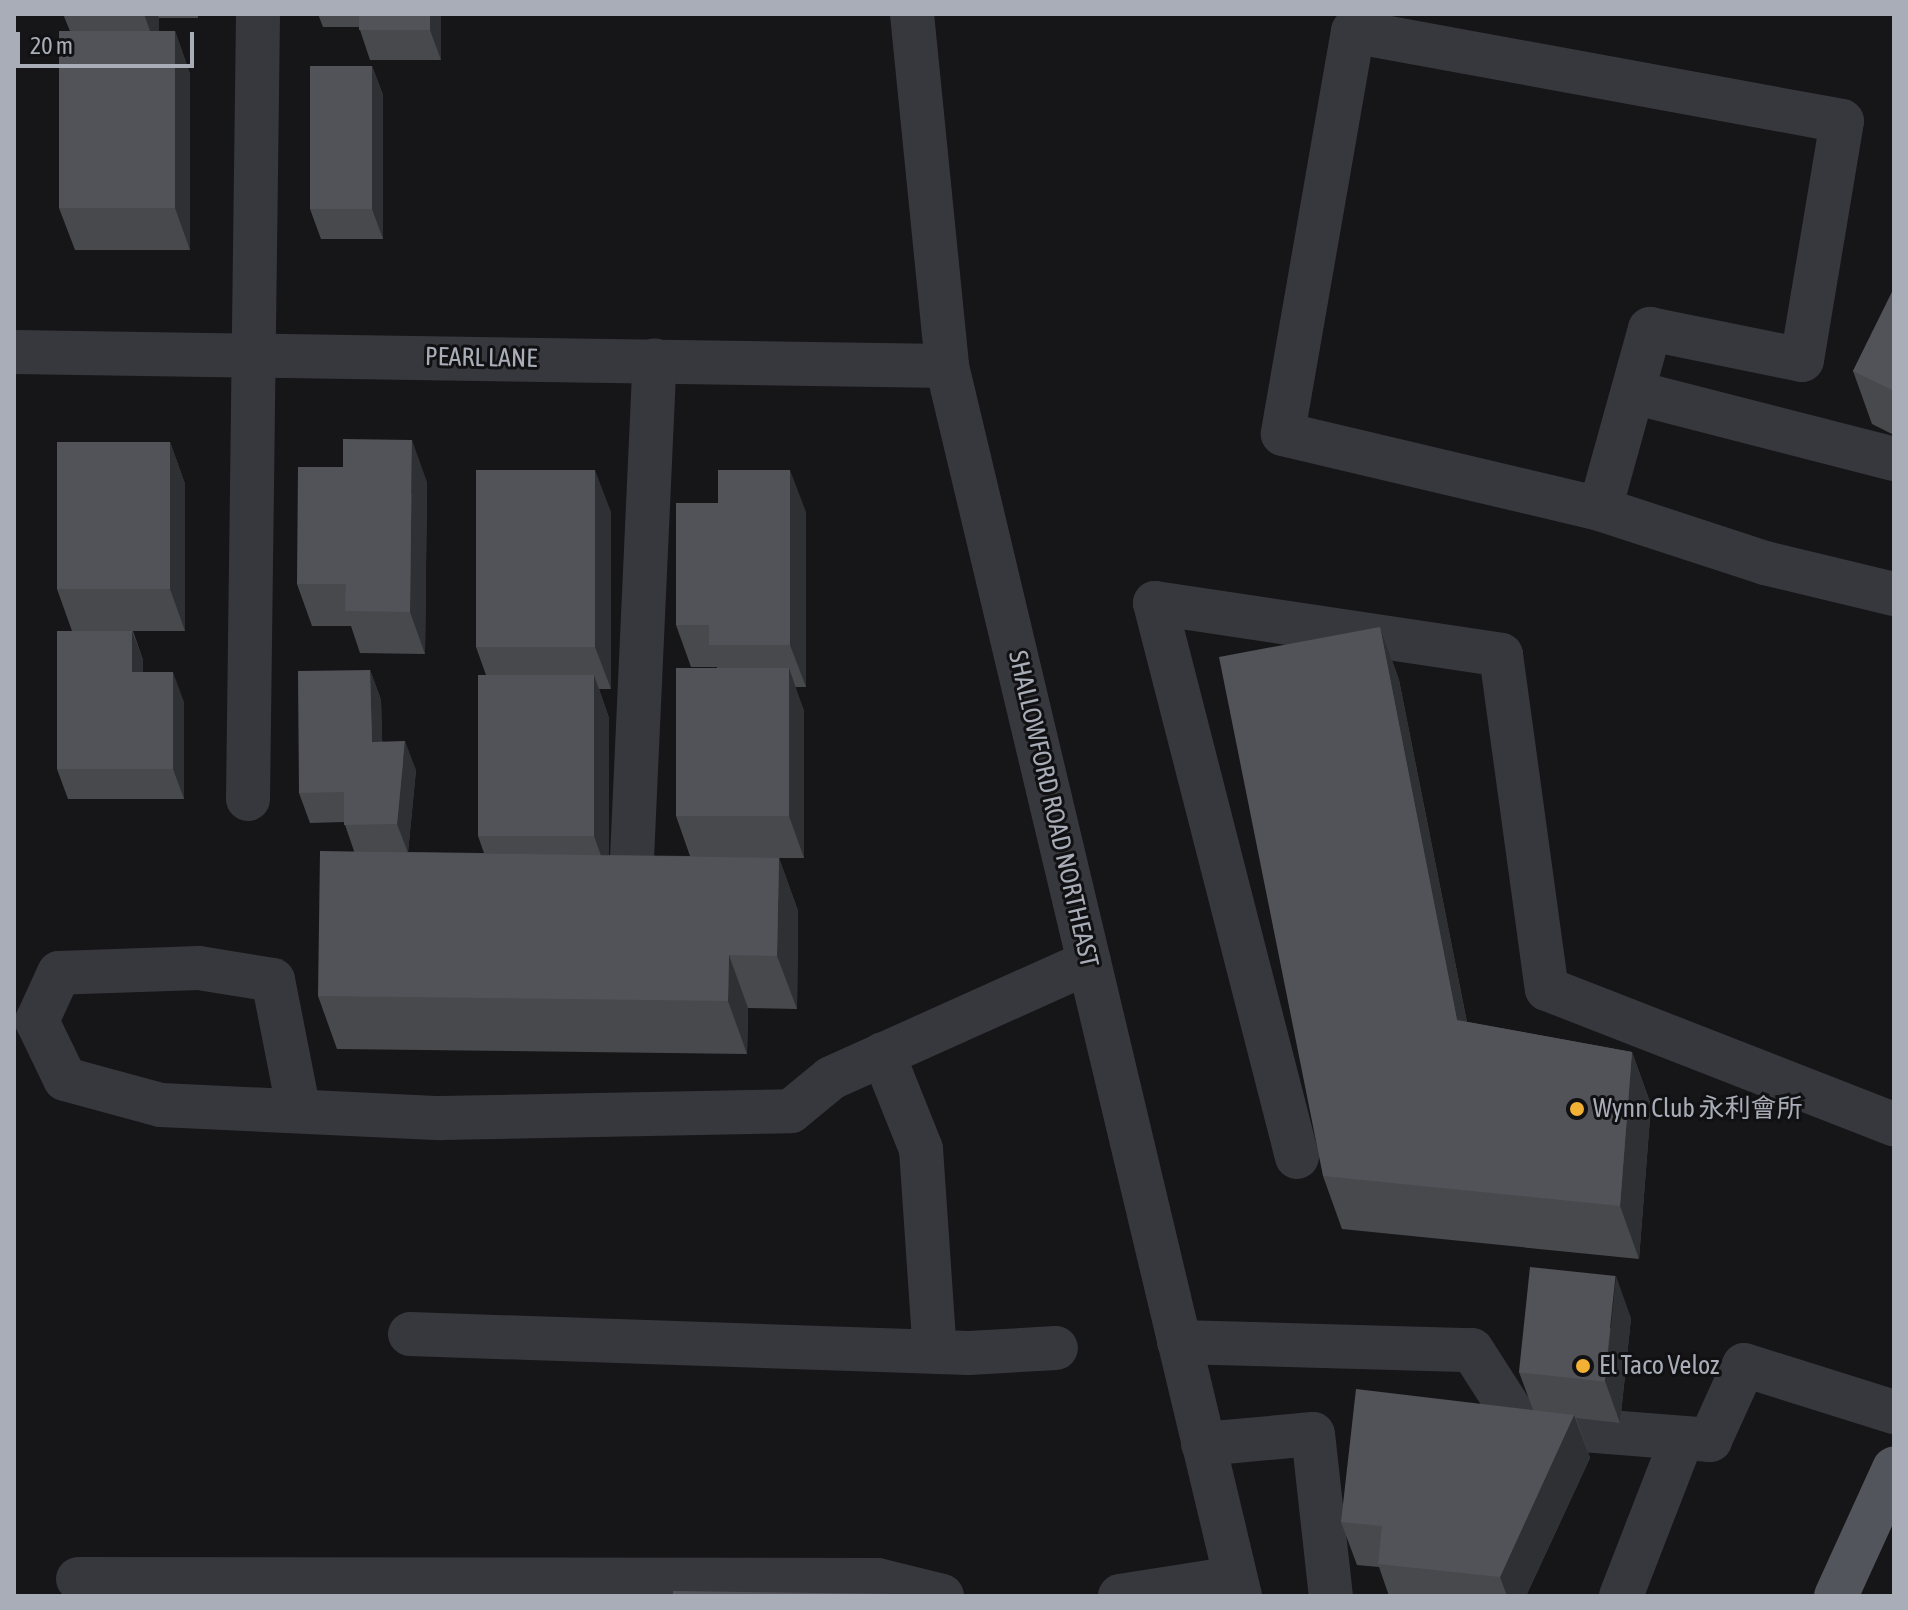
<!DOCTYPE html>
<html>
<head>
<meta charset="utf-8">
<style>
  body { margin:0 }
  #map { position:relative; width:1908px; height:1610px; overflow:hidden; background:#161618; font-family:"Asap Condensed","Noto Sans SC",sans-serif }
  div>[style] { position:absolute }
  .minor>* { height:44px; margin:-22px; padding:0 22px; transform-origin:22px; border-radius:22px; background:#37383d }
  .major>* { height:44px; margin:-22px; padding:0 22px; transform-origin:22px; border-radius:22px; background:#53555c }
  .wall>* { inset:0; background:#47494d }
  .shaded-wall>* { inset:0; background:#2f3033 }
  .building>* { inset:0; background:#525359; transform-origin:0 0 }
  .dots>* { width:22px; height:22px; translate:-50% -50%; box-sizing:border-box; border:4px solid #111113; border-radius:50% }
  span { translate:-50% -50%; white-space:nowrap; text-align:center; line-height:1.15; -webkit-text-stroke:6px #111113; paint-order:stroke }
  .street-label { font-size:26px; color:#a8adb8 }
  .poi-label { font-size:26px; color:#a8adb8 }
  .left { translate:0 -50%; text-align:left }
  .frame { position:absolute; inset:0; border:16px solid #a8adb8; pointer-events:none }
  .scale { position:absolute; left:16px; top:32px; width:178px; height:36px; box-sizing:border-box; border:4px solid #a8adb8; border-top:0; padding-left:10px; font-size:24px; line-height:28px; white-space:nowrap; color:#a8adb8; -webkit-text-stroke:6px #111113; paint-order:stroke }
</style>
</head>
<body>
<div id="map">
  <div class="minor">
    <i style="left:912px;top:14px;width:354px;rotate:84.3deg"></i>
    <i style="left:947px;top:366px;width:1264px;rotate:76.6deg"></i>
    <i style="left:14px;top:352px;width:933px;rotate:0.86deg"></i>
    <i style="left:1633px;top:392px;width:269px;rotate:14.4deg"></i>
    <i style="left:1600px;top:509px;width:187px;rotate:-74.5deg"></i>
    <i style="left:1650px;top:329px;width:155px;rotate:11.5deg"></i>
    <i style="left:1802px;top:360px;width:242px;rotate:-80.5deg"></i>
    <i style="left:1842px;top:121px;width:497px;rotate:-169.6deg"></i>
    <i style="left:1353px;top:31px;width:409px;rotate:99.9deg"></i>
    <i style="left:1283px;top:434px;width:326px;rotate:13.3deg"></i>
    <i style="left:1600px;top:509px;width:174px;rotate:18.1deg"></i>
    <i style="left:1765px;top:563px;width:133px;rotate:13.5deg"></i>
    <i style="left:248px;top:799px;width:785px;rotate:-89.27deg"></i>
    <i style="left:632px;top:858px;width:498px;rotate:-87.4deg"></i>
    <i style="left:883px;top:1054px;width:102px;rotate:68.2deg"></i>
    <i style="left:921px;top:1149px;width:203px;rotate:86.1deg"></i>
    <i style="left:298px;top:1107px;width:129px;rotate:-101.1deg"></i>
    <i style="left:273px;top:980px;width:75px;rotate:-170.8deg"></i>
    <i style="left:199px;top:968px;width:140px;rotate:178deg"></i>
    <i style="left:59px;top:973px;width:53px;rotate:114.6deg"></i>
    <i style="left:37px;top:1021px;width:64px;rotate:64.2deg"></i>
    <i style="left:65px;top:1079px;width:99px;rotate:15.2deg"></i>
    <i style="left:161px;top:1105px;width:280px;rotate:2.7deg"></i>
    <i style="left:441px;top:1118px;width:350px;rotate:-1.1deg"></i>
    <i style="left:791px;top:1111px;width:52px;rotate:-39.5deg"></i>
    <i style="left:831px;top:1078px;width:283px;rotate:-24.2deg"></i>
    <i style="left:1297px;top:1157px;width:572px;rotate:-104.38deg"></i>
    <i style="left:1155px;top:603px;width:350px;rotate:8.5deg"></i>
    <i style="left:1501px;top:655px;width:337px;rotate:82.2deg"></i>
    <i style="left:1547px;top:989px;width:372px;rotate:21.3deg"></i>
    <i style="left:410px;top:1334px;width:559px;rotate:1.95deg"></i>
    <i style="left:969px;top:1353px;width:87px;rotate:-3.3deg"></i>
    <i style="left:1179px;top:1342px;width:293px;rotate:1.6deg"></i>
    <i style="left:1472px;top:1350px;width:89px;rotate:57.4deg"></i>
    <i style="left:1520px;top:1425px;width:191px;rotate:4.5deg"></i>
    <i style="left:1710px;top:1440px;width:82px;rotate:-65.6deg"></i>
    <i style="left:1744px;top:1365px;width:157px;rotate:17.4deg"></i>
    <i style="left:1203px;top:1444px;width:110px;rotate:-5.2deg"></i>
    <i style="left:1313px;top:1434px;width:163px;rotate:83.7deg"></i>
    <i style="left:78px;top:1579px;width:800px;rotate:0.07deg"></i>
    <i style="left:878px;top:1580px;width:66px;rotate:14deg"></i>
    <i style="left:1120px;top:1596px;width:116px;rotate:-8.9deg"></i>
    <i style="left:1621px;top:1596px;width:168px;rotate:-68.8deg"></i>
  </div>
  <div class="major">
    <i style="left:1836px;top:1596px;width:140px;rotate:-65.5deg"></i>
  </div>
  <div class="wall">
    <i style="clip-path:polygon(63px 14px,198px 14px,198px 18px,159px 18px,159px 31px,175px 31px,190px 74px,190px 250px,75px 250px,59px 208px,70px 31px)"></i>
    <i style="clip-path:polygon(318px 14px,441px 14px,441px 60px,370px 60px,359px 27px,323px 27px)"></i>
    <i style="clip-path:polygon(372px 66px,383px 95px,383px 239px,321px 239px,310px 209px)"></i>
    <i style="clip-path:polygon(1894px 288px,1894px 435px,1872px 424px,1853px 371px)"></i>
    <i style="clip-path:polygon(170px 442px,185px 484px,185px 631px,133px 631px,143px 660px,143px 672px,184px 702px,184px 799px,68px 799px,57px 769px,72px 631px,57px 589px)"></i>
    <i style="clip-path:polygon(427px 482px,425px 654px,360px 653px,351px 626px,312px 626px,297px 584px)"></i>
    <i style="clip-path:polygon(611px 512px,611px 689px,599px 689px,609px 718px,609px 855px,690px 856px,676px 816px,717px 668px,717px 667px,691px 667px,676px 625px,806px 512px,806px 687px,795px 687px,804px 711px,804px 858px,779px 858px,798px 911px,797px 1009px,748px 1008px,747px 1054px,337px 1049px,318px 996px,354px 851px,344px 822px,310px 823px,299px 793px,370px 670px,381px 700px,382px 741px,416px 770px,408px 852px,484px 853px,478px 836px,486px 675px,476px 647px)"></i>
    <i style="clip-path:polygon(1380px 627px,1399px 680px,1467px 1022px,1632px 1052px,1651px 1105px,1639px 1259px,1342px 1229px,1323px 1176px)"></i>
    <i style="clip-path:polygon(1631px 1318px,1620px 1423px,1576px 1418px,1590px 1458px,1526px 1596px,1389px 1596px,1379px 1567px,1357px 1565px,1341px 1522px,1533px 1410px,1519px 1372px)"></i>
  </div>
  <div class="shaded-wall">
    <i style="clip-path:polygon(144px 14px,157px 14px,159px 18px,159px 56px)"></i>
    <i style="clip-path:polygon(430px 14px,441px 14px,441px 60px,430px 30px)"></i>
    <i style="clip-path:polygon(175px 31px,190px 74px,190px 250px,175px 208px)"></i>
    <i style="clip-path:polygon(372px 66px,383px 95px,383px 239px,372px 209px)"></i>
    <i style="clip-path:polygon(412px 440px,427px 482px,425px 654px,410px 612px)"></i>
    <i style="clip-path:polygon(170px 442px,185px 484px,185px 631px,170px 589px)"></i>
    <i style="clip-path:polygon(595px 470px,611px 512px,611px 689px,595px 647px)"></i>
    <i style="clip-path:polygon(790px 470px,806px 512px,806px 687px,790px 645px)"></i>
    <i style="clip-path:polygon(1380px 627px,1399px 680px,1477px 1073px,1457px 1020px)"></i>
    <i style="clip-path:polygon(132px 631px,143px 660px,143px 702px,132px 672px)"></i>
    <i style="clip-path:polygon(789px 668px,804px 711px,804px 858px,789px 816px)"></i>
    <i style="clip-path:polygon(370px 670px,381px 700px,383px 771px,372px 742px)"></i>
    <i style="clip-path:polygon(173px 672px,184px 702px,184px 799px,173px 769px)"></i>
    <i style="clip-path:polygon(594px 675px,609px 718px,609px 878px,594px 836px)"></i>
    <i style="clip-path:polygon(405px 741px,416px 770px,408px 853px,397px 824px)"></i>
    <i style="clip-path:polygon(779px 858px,798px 911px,797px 1009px,777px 956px)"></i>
    <i style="clip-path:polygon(729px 955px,748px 1008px,747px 1054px,728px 1001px)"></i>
    <i style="clip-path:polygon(1632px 1052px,1651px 1105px,1639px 1259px,1620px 1206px)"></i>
    <i style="clip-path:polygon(1616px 1276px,1631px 1318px,1620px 1423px,1605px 1381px)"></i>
    <i style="clip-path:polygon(1574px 1415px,1590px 1458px,1526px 1596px,1507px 1596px,1500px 1577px)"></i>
  </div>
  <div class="building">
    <i style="left:359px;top:14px;width:71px;height:16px"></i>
    <i style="left:59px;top:31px;width:116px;height:177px"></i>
    <i style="left:310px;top:66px;width:62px;height:143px"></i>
    <i style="clip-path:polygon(1894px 288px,1894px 391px,1853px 371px)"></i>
    <i style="clip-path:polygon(343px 439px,412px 440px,410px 612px,345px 611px,346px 584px,297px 584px,298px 467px,343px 467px)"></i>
    <i style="left:57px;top:442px;width:113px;height:147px"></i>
    <i style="left:476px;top:470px;width:119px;height:177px"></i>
    <i style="clip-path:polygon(718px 470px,790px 470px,790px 645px,709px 645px,709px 625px,676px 625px,676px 503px,718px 503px)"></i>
    <i style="clip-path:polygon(1380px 627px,1457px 1020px,1632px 1052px,1620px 1206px,1323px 1176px,1219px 657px)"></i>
    <i style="clip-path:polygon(57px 631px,132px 631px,132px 672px,173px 672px,173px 769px,57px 769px)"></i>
    <i style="left:676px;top:668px;width:113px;height:148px"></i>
    <i style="clip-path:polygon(370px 670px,372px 742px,405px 741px,397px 824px,344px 825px,344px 792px,299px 793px,298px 671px)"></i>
    <i style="left:478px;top:675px;width:116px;height:161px"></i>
    <i style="clip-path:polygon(320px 851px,779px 858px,777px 956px,729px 955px,728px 1001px,318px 996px)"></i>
    <i style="left:1530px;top:1267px;width:86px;height:106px;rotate:6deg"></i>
    <i style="clip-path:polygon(1356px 1389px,1574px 1415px,1500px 1577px,1378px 1564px,1382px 1526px,1341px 1522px)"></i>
    <i style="clip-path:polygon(673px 1591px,896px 1594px,896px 1596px,673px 1596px)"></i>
  </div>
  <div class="dots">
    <i style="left:1577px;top:1109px;background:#f2b134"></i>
    <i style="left:1583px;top:1366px;background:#f2b134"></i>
  </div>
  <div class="street-label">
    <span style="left:481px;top:358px;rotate:1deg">PEARL LANE</span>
    <span style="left:1053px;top:809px;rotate:77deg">SHALLOWFORD ROAD NORTHEAST</span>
  </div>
  <div class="poi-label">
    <span class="left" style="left:1593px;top:1109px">Wynn Club 永利會所</span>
    <span class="left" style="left:1599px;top:1366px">El Taco Veloz</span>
  </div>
  <div class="frame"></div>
  <div class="scale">20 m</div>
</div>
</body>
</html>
